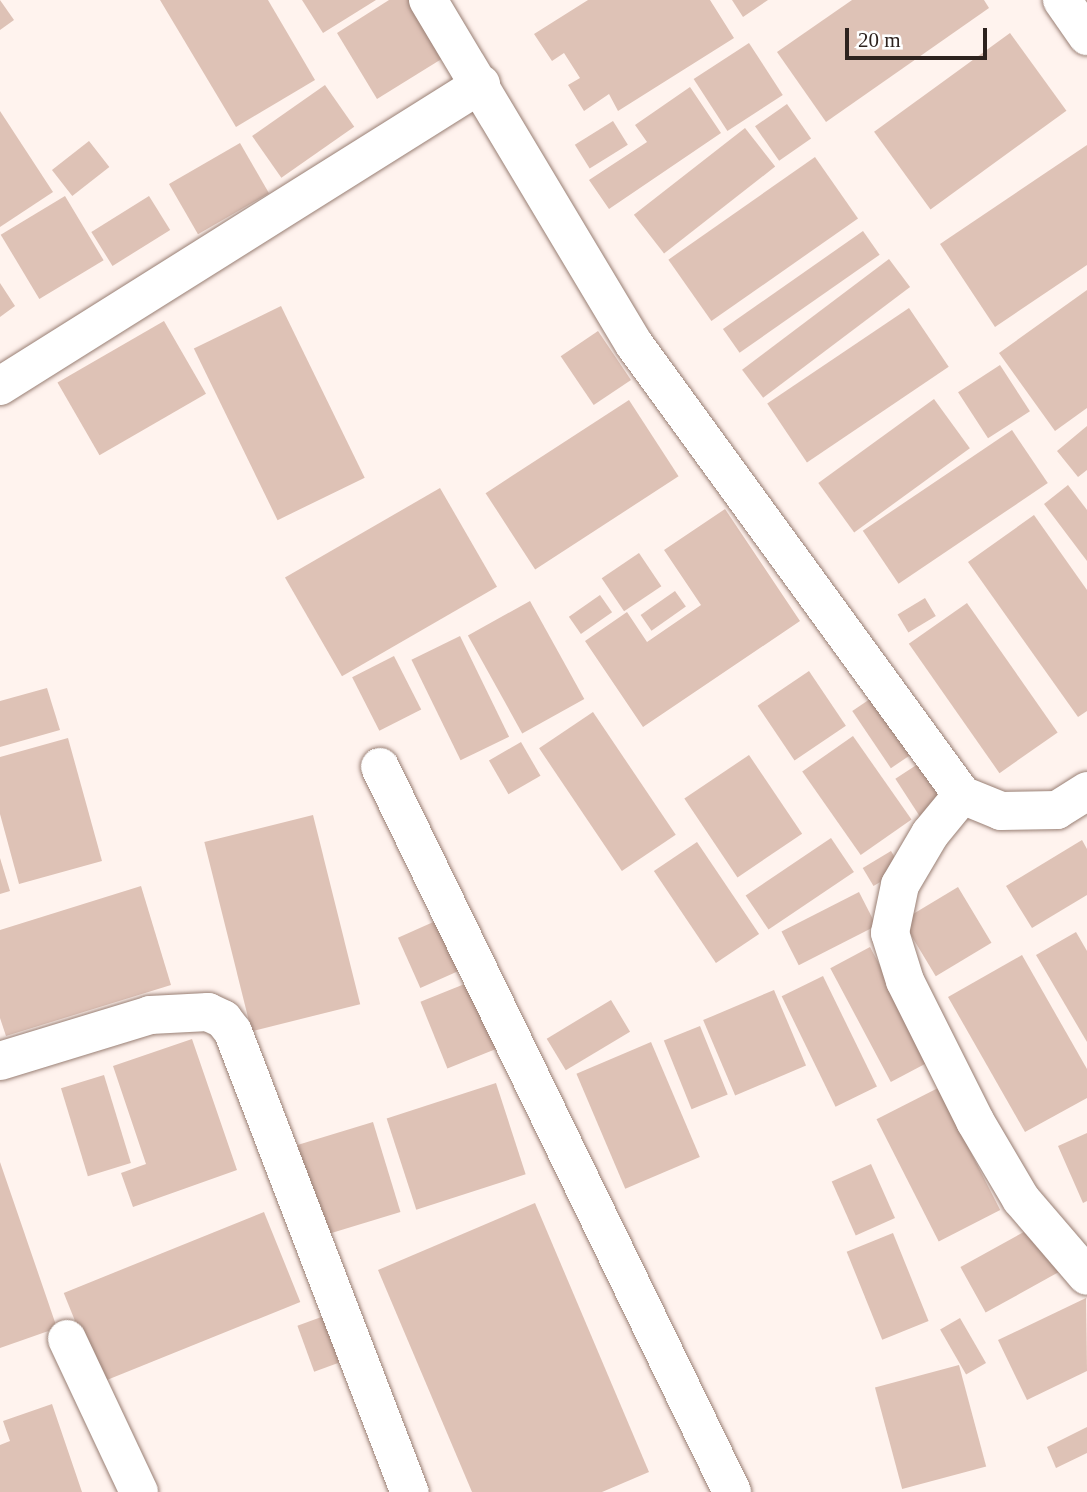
<!DOCTYPE html>
<html>
<head>
<meta charset="utf-8">
<style>
  body { margin:0 }
  #map { position:relative; width:1087px; height:1492px; overflow:hidden; background:#fff3ee; font-family:"Times New Roman",serif }
  div>[style] { position:absolute }
  .building>* { inset:0; background:#dec2b6; transform-origin:0 0 }
  .roads { filter:drop-shadow(0 0 2px #997f74) drop-shadow(0 0 2px #997f74) }
  .street>* { height:38px; margin:-19px; padding:0 19px; transform-origin:19px; border-radius:19px; background:#fff }
  span { translate:-50% -50%; white-space:nowrap; text-align:center; line-height:1.15; -webkit-text-stroke:5px #fff; paint-order:stroke }
  .scale { position:absolute; left:845px; top:28px; width:142px; height:32px; box-sizing:border-box; border:4px solid #2d221e; border-top:0; padding-left:9px; font-size:21px; line-height:24px; white-space:nowrap; color:#2d221e; -webkit-text-stroke:5px #fff; paint-order:stroke }
</style>
</head>
<body>
<div id="map">
  <div class="building">
    <i style="clip-path:polygon(0 0,14px 20px,0 30px)"></i>
    <i style="clip-path:polygon(160px 0,268px 0,315px 80px,236px 127px)"></i>
    <i style="clip-path:polygon(302px 0,376px 0,323px 33px)"></i>
    <i style="clip-path:polygon(389px 0,413px 0,448px 55px,377px 99px,337px 33px)"></i>
    <i style="clip-path:polygon(588px 0,710px 0,734px 38px,618px 111px,609px 94px,584px 111px,568px 85px,580px 78px,564px 53px,552px 61px,534px 34px)"></i>
    <i style="clip-path:polygon(732px 0,768px 0,743px 17px)"></i>
    <i style="clip-path:polygon(852px 0,984px 0,989px 8px,826px 122px,777px 52px)"></i>
    <i style="left:1010px;top:33px;width:96px;height:168px;rotate:54deg"></i>
    <i style="left:749px;top:43px;width:62px;height:66px;rotate:57deg"></i>
    <i style="left:325px;top:85px;width:51px;height:89px;rotate:55deg"></i>
    <i style="clip-path:polygon(690px 87px,721px 133px,609px 209px,589px 180px,647px 142px,635px 125px)"></i>
    <i style="left:787px;top:104px;width:42px;height:39px;rotate:55deg"></i>
    <i style="clip-path:polygon(0 111px,53px 192px,0 227px)"></i>
    <i style="left:613px;top:121px;width:28px;height:45px;rotate:58deg"></i>
    <i style="left:745px;top:128px;width:49px;height:141px;rotate:52deg"></i>
    <i style="left:89px;top:141px;width:33px;height:47px;rotate:52deg"></i>
    <i style="left:240px;top:143px;width:58px;height:82px;rotate:60deg"></i>
    <i style="clip-path:polygon(1087px 145px,1087px 265px,995px 327px,940px 244px)"></i>
    <i style="left:815px;top:157px;width:75px;height:179px;rotate:55deg"></i>
    <i style="left:65px;top:196px;width:75px;height:75px;rotate:59deg"></i>
    <i style="left:149px;top:196px;width:40px;height:68px;rotate:58deg"></i>
    <i style="left:863px;top:231px;width:29px;height:171px;rotate:55deg"></i>
    <i style="left:889px;top:259px;width:35px;height:184px;rotate:53deg"></i>
    <i style="clip-path:polygon(0 283px,15px 306px,0 317px)"></i>
    <i style="clip-path:polygon(1087px 290px,1087px 408px,1055px 431px,999px 353px)"></i>
    <i style="left:281px;top:306px;width:191px;height:97px;rotate:64deg"></i>
    <i style="left:909px;top:308px;width:71px;height:171px;rotate:56deg"></i>
    <i style="left:164px;top:321px;width:84px;height:123px;rotate:60deg"></i>
    <i style="left:598px;top:331px;width:59px;height:45px;rotate:56deg"></i>
    <i style="left:1000px;top:365px;width:55px;height:50px;rotate:57deg"></i>
    <i style="left:934px;top:399px;width:61px;height:143px;rotate:54deg"></i>
    <i style="left:629px;top:400px;width:91px;height:171px;rotate:57deg"></i>
    <i style="clip-path:polygon(1087px 426px,1087px 470px,1078px 477px,1057px 451px)"></i>
    <i style="left:1012px;top:430px;width:64px;height:180px;rotate:56deg"></i>
    <i style="clip-path:polygon(1068px 485px,1087px 510px,1087px 561px,1044px 504px)"></i>
    <i style="left:440px;top:488px;width:114px;height:179px;rotate:60deg"></i>
    <i style="clip-path:polygon(725px 509px,800px 621px,643px 727px,585px 641px,627px 612px,647px 642px,701px 605px,664px 550px)"></i>
    <i style="clip-path:polygon(1034px 515px,1087px 590px,1087px 711px,1078px 717px,968px 562px)"></i>
    <i style="left:639px;top:553px;width:40px;height:45px;rotate:56deg"></i>
    <i style="left:675px;top:591px;width:19px;height:42px;rotate:55deg"></i>
    <i style="left:600px;top:595px;width:21px;height:38px;rotate:55deg"></i>
    <i style="left:925px;top:598px;width:21px;height:32px;rotate:59deg"></i>
    <i style="left:530px;top:601px;width:112px;height:71px;rotate:61deg"></i>
    <i style="left:967px;top:603px;width:158px;height:71px;rotate:55deg"></i>
    <i style="left:460px;top:636px;width:112px;height:54px;rotate:64deg"></i>
    <i style="left:394px;top:656px;width:60px;height:47px;rotate:63deg"></i>
    <i style="left:809px;top:671px;width:66px;height:62px;rotate:56deg"></i>
    <i style="clip-path:polygon(47px 688px,60px 730px,0 747px,0 701px)"></i>
    <i style="left:873px;top:697px;width:69px;height:25px;rotate:56deg"></i>
    <i style="left:593px;top:712px;width:148px;height:65px;rotate:56deg"></i>
    <i style="left:853px;top:736px;width:102px;height:62px;rotate:55deg"></i>
    <i style="clip-path:polygon(68px 738px,102px 861px,19px 884px,0 814px,0 757px)"></i>
    <i style="left:521px;top:742px;width:39px;height:37px;rotate:60deg"></i>
    <i style="left:749px;top:755px;width:95px;height:78px;rotate:56deg"></i>
    <i style="left:918px;top:764px;width:51px;height:27px;rotate:57deg"></i>
    <i style="left:313px;top:815px;width:195px;height:112px;rotate:76deg"></i>
    <i style="left:831px;top:838px;width:41px;height:103px;rotate:56deg"></i>
    <i style="clip-path:polygon(1082px 840px,1087px 849px,1087px 895px,1032px 928px,1006px 886px)"></i>
    <i style="left:697px;top:842px;width:111px;height:52px;rotate:56deg"></i>
    <i style="left:891px;top:851px;width:21px;height:33px;rotate:59deg"></i>
    <i style="clip-path:polygon(0 858px,10px 891px,0 894px)"></i>
    <i style="clip-path:polygon(141px 886px,171px 985px,6px 1036px,0 1018px,0 930px)"></i>
    <i style="left:958px;top:887px;width:65px;height:65px;rotate:59deg"></i>
    <i style="left:859px;top:892px;width:38px;height:87px;rotate:63deg"></i>
    <i style="left:440px;top:919px;width:55px;height:46px;rotate:66deg"></i>
    <i style="clip-path:polygon(1076px 932px,1087px 951px,1087px 1042px,1036px 955px)"></i>
    <i style="left:870px;top:947px;width:129px;height:45px;rotate:62deg"></i>
    <i style="clip-path:polygon(1022px 955px,1087px 1069px,1087px 1098px,1025px 1132px,948px 997px)"></i>
    <i style="left:823px;top:976px;width:123px;height:46px;rotate:64deg"></i>
    <i style="left:477px;top:979px;width:72px;height:61px;rotate:68deg"></i>
    <i style="left:774px;top:990px;width:82px;height:77px;rotate:67deg"></i>
    <i style="left:611px;top:1000px;width:37px;height:75px;rotate:59deg"></i>
    <i style="left:700px;top:1026px;width:74px;height:39px;rotate:68deg"></i>
    <i style="clip-path:polygon(192px 1039px,237px 1170px,133px 1207px,121px 1173px,146px 1164px,113px 1066px)"></i>
    <i style="left:651px;top:1042px;width:125px;height:81px;rotate:67deg"></i>
    <i style="left:104px;top:1075px;width:92px;height:45px;rotate:73deg"></i>
    <i style="left:496px;top:1083px;width:96px;height:115px;rotate:72deg"></i>
    <i style="left:938px;top:1088px;width:137px;height:69px;rotate:63deg"></i>
    <i style="left:373px;top:1122px;width:94px;height:79px;rotate:73deg"></i>
    <i style="clip-path:polygon(1087px 1133px,1087px 1201px,1083px 1203px,1058px 1146px)"></i>
    <i style="clip-path:polygon(0 1162px,57px 1328px,0 1348px)"></i>
    <i style="left:871px;top:1164px;width:59px;height:43px;rotate:66deg"></i>
    <i style="clip-path:polygon(535px 1203px,649px 1472px,602px 1492px,472px 1492px,378px 1270px)"></i>
    <i style="left:264px;top:1212px;width:97px;height:216px;rotate:68deg"></i>
    <i style="left:1040px;top:1223px;width:52px;height:91px;rotate:61deg"></i>
    <i style="left:893px;top:1233px;width:95px;height:50px;rotate:68deg"></i>
    <i style="clip-path:polygon(1086px 1298px,1087px 1371px,1027px 1400px,998px 1340px)"></i>
    <i style="left:335px;top:1312px;width:49px;height:40px;rotate:70deg"></i>
    <i style="left:960px;top:1318px;width:52px;height:23px;rotate:60deg"></i>
    <i style="left:959px;top:1365px;width:105px;height:87px;rotate:75deg"></i>
    <i style="clip-path:polygon(52px 1404px,82px 1492px,0 1492px,0 1445px,10px 1441px,3px 1421px)"></i>
    <i style="clip-path:polygon(1087px 1427px,1087px 1453px,1056px 1468px,1047px 1447px)"></i>
  </div>
  <div class="roads">
    <div class="street">
      <i style="left:428px;top:0;width:401px;rotate:59.1deg"></i>
      <i style="left:634px;top:344px;width:558px;rotate:53.97deg"></i>
      <i style="left:962px;top:795px;width:42px;rotate:22.3deg"></i>
      <i style="left:1001px;top:811px;width:56px;rotate:-1deg"></i>
      <i style="left:1057px;top:810px;width:36px;rotate:-32deg"></i>
      <i style="left:1062px;top:0;width:44px;rotate:55.2deg"></i>
      <i style="left:0;top:386px;width:568px;rotate:-32.12deg"></i>
      <i style="left:380px;top:767px;width:806px;rotate:64.1deg"></i>
      <i style="left:962px;top:795px;width:50px;rotate:129.4deg"></i>
      <i style="left:930px;top:834px;width:59px;rotate:120.5deg"></i>
      <i style="left:900px;top:885px;width:49px;rotate:101.8deg"></i>
      <i style="left:890px;top:933px;width:50px;rotate:72.6deg"></i>
      <i style="left:905px;top:981px;width:157px;rotate:63.4deg"></i>
      <i style="left:975px;top:1121px;width:91px;rotate:59.5deg"></i>
      <i style="left:1021px;top:1199px;width:101px;rotate:49.4deg"></i>
      <i style="left:0;top:1061px;width:157px;rotate:-17deg"></i>
      <i style="left:150px;top:1015px;width:58px;rotate:-3deg"></i>
      <i style="left:208px;top:1012px;width:17px;rotate:25deg"></i>
      <i style="left:223px;top:1019px;width:16px;rotate:52deg"></i>
      <i style="left:233px;top:1032px;width:493px;rotate:69deg"></i>
      <i style="left:67px;top:1339px;width:169px;rotate:64.8deg"></i>
    </div>
  </div>
  <div class="scale">20 m</div>
</div>
</body>
</html>
